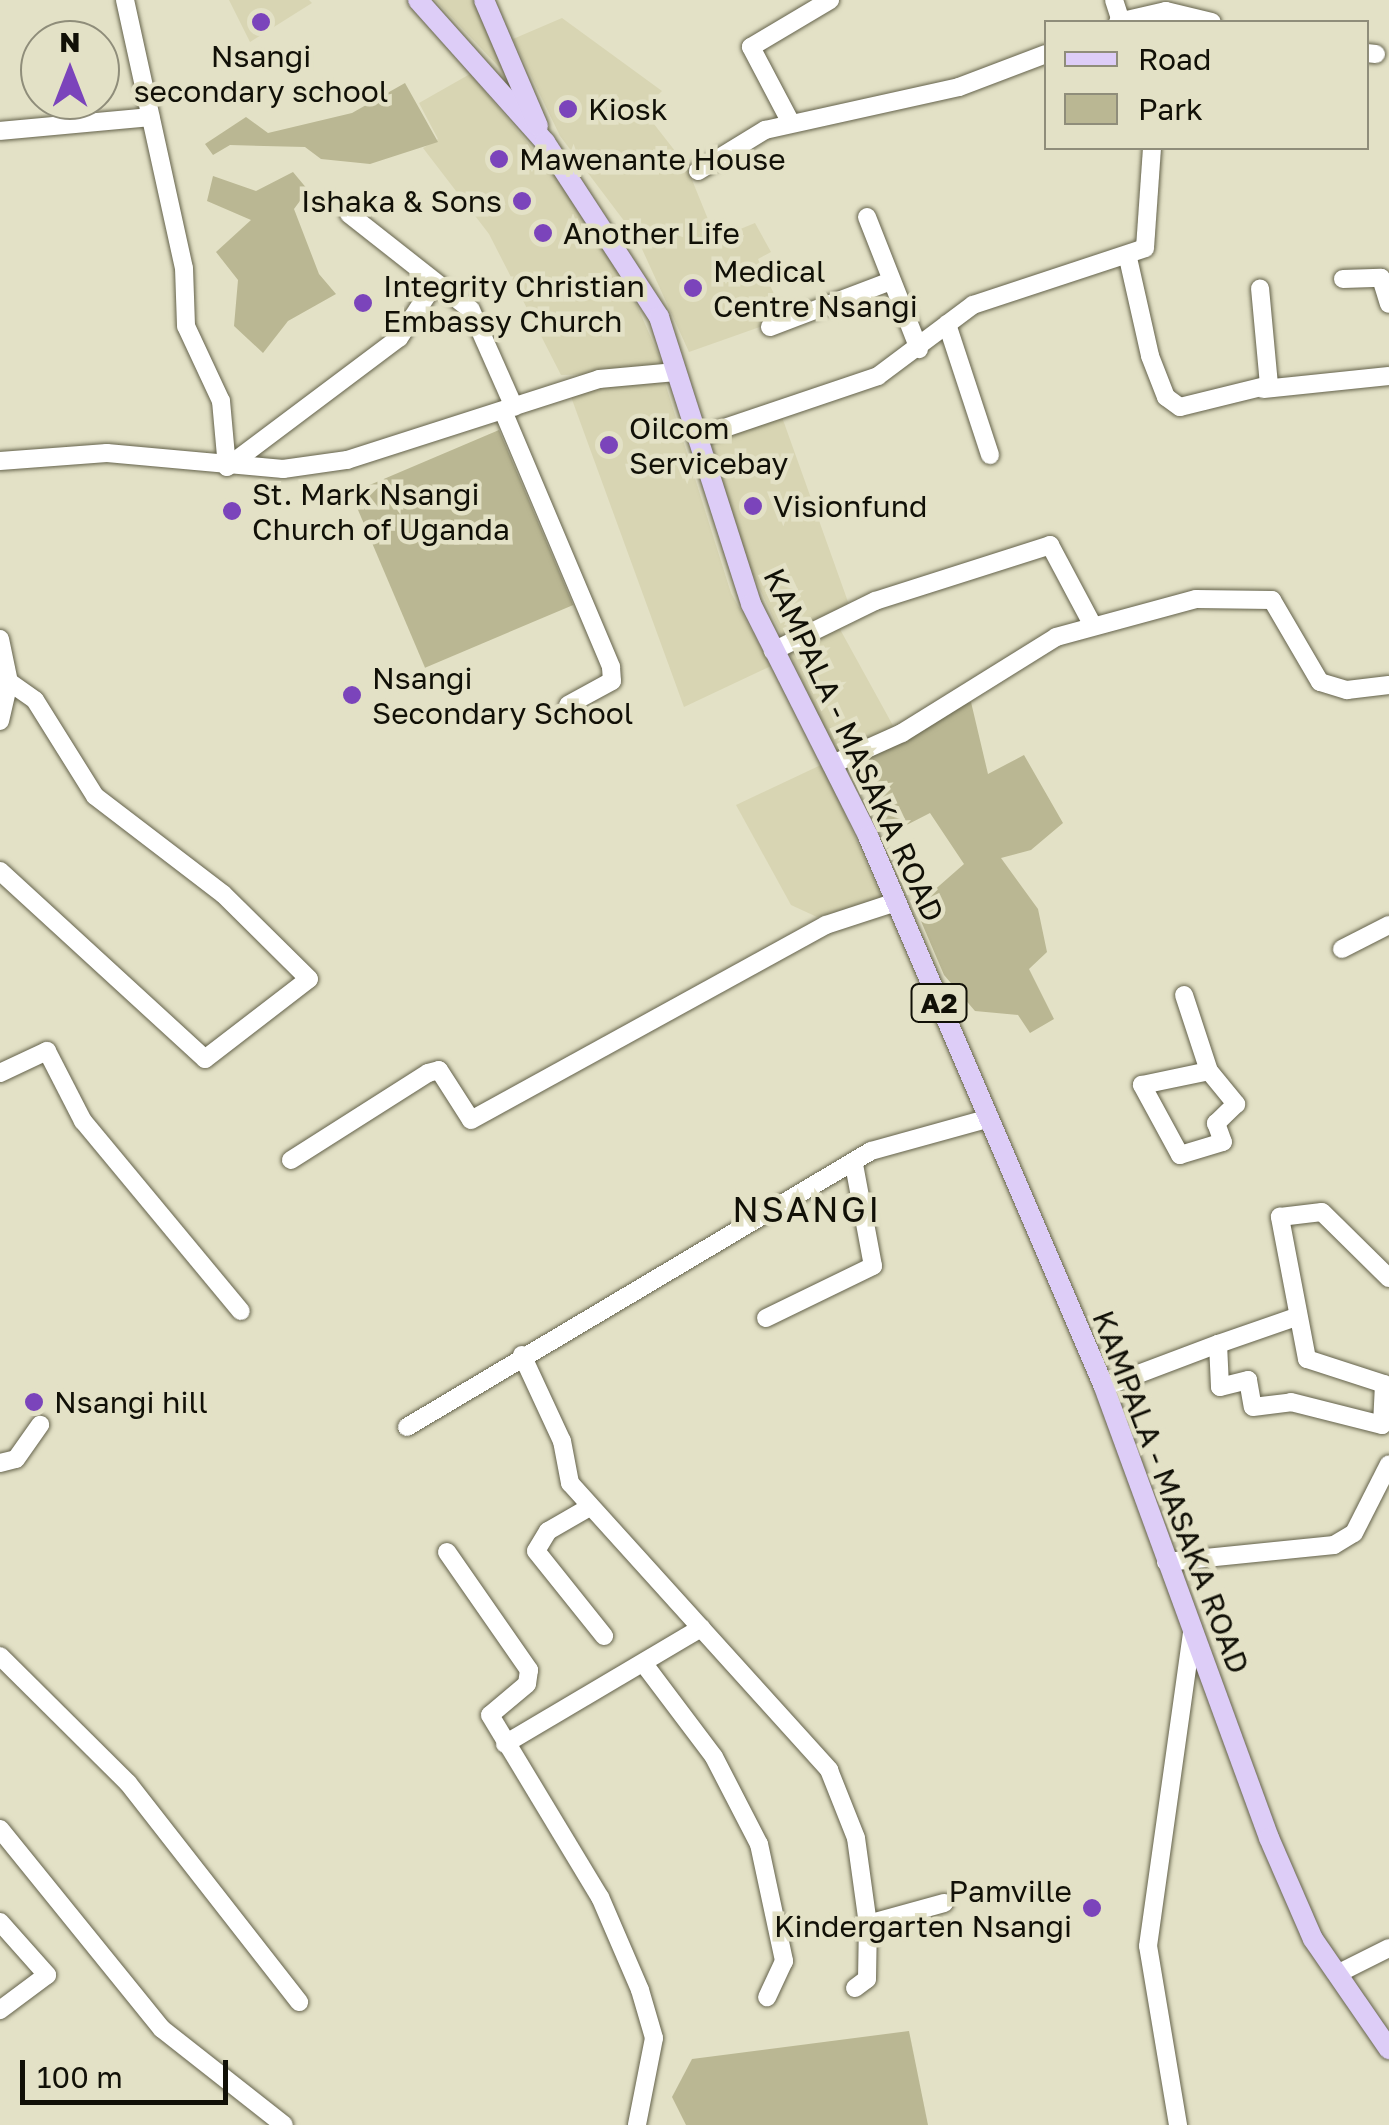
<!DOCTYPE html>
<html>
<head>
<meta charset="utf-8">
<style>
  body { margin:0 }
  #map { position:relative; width:1389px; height:2125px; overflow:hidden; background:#e3e1c6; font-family:"Golos Text",sans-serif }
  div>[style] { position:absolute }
  .built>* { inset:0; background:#d8d5b3 }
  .green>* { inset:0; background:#bab793; transform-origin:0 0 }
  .roads { filter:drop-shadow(0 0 2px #64624b) drop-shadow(0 0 2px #64624b) }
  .minor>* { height:18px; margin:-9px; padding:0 9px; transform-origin:9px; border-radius:9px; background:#fff }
  .major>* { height:20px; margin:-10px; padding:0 10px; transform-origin:10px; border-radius:10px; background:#ddcdf7 }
  .dots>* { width:28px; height:28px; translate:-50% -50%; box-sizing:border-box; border:5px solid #e3e1c6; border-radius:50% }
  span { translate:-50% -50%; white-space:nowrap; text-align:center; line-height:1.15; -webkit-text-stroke:9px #e3e1c6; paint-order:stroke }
  .shield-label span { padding:2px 8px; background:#e3e1c6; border:2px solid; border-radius:8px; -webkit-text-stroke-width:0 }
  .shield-label { font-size:28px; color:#111007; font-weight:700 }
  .poi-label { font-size:30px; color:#111007 }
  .left { translate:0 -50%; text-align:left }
  .right { translate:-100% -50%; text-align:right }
  .street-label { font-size:30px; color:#111007 }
  .quarter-label { font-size:35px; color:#111007; letter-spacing:2.5px }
  .legend { position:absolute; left:1044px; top:20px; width:325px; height:130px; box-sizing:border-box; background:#e3e1c6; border:2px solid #8f8d7a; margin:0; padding:12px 18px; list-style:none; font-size:30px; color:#111007 }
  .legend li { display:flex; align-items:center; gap:20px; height:50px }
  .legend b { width:50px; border:2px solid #8f8d7a }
  .north { position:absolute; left:20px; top:20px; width:100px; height:100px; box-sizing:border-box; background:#e3e1c6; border:2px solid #8f8d7a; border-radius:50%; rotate:0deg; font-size:28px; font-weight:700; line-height:40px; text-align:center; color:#111007 }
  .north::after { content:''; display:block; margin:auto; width:35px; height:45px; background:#7b44bb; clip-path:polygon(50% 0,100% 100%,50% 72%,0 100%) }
  .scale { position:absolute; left:20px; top:2060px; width:208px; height:45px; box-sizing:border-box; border:5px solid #111007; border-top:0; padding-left:12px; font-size:30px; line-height:35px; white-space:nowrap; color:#111007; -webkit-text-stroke:8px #e3e1c6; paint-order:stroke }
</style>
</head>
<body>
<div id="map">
  <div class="built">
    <i style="clip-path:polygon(229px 0,309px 0,312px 3px,250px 42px)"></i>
    <i style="clip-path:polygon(435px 0,481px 0,512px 85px,500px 68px)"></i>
    <i style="clip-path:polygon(562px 18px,662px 91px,643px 110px,686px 165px,716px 239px,755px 223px,771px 252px,758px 259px,785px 318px,689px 352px,637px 238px,560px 136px,513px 39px)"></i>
    <i style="clip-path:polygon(470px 74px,607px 237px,666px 372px,561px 375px,489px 234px,423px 148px,438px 139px,419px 103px)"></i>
    <i style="clip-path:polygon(646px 381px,665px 383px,731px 593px,771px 666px,684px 707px,570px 394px)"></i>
    <i style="clip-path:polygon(782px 417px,852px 613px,836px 622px,896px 731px,836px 753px,738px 542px,710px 438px)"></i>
    <i style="clip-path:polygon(823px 764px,883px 901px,817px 917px,791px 905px,736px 805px)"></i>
  </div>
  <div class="green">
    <i style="clip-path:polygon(405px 83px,438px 142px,370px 164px,321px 159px,305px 147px,230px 145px,213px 155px,205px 144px,246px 117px,268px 133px,352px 113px)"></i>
    <i style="clip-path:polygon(293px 172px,308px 190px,294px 209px,319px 274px,336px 294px,288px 321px,263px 353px,234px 326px,238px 280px,216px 252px,251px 220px,207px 201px,213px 176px,256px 191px)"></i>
    <i style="left:499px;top:430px;width:190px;height:161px;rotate:67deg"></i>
    <i style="clip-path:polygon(971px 702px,988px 774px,1024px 755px,1063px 823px,1031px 850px,1001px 858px,1038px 909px,1047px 952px,1029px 969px,1054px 1019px,1030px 1033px,1018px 1015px,975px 1011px,944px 975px,915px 907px,964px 864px,930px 813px,891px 833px,851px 759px,925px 716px)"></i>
    <i style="clip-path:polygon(909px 2031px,928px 2125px,686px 2125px,672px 2097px,692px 2059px)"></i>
  </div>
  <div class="roads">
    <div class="minor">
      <i style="left:125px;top:0;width:274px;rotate:77.6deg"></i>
      <i style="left:184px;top:268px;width:58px;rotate:88deg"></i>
      <i style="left:186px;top:326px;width:83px;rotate:65deg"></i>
      <i style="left:221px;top:401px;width:66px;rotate:84.8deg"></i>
      <i style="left:1114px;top:0;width:23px;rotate:72deg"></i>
      <i style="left:1118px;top:22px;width:49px;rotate:-12.9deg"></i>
      <i style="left:1166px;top:11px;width:47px;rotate:13.4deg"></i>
      <i style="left:1366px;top:53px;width:10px;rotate:6deg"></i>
      <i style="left:791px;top:123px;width:86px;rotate:-117.8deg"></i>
      <i style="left:751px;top:47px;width:92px;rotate:-30.7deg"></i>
      <i style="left:0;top:131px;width:151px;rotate:-5.3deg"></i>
      <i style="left:698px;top:171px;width:79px;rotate:-31.5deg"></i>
      <i style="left:765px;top:130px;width:199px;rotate:-12.5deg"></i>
      <i style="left:959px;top:87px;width:93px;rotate:-20.8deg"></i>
      <i style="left:349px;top:214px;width:155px;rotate:38.2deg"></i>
      <i style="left:471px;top:310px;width:106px;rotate:66.1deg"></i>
      <i style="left:867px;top:217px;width:142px;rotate:68.5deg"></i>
      <i style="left:1128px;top:258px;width:100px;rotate:77.3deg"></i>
      <i style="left:1150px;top:356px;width:44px;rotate:68.7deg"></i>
      <i style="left:1166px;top:397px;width:17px;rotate:36deg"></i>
      <i style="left:1180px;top:407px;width:92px;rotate:-13.9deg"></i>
      <i style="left:1269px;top:385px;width:97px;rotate:-95.3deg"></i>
      <i style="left:1343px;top:279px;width:38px;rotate:-2deg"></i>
      <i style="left:1381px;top:278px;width:27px;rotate:73deg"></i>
      <i style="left:947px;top:324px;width:138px;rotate:71.8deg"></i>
      <i style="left:770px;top:327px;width:129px;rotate:-20.8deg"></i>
      <i style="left:1263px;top:389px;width:127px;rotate:-5.9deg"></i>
      <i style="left:503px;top:411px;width:278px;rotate:67.1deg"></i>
      <i style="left:611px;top:667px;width:14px;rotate:86deg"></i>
      <i style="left:612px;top:681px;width:50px;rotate:151.4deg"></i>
      <i style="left:698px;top:437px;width:190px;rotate:-18.7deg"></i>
      <i style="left:878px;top:376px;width:119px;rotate:-36.8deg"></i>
      <i style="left:973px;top:305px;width:181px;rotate:-18.3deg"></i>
      <i style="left:1145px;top:248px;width:100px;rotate:-86deg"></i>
      <i style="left:0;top:461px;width:107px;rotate:-4.3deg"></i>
      <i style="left:107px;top:453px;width:177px;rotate:5.2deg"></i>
      <i style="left:283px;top:469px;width:65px;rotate:-8deg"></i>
      <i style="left:347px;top:460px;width:265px;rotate:-17.8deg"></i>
      <i style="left:599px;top:379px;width:77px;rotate:-5.2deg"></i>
      <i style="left:227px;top:467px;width:215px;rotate:-36.9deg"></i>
      <i style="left:399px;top:338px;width:66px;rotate:-56.8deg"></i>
      <i style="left:0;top:639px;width:44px;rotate:78.2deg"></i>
      <i style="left:9px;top:682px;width:40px;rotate:103deg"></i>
      <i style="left:773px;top:651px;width:114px;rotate:-26.1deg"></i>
      <i style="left:875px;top:601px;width:184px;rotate:-17.7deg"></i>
      <i style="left:1050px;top:545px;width:87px;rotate:62deg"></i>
      <i style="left:835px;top:763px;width:73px;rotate:-24.1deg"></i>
      <i style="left:902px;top:733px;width:181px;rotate:-31.9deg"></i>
      <i style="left:1056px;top:637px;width:145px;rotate:-15.2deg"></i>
      <i style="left:1196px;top:599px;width:76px;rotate:0.8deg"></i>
      <i style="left:1272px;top:600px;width:95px;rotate:59.7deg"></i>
      <i style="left:1320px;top:682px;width:28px;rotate:17deg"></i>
      <i style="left:1347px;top:690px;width:42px;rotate:-6.8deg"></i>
      <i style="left:0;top:871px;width:278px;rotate:42.5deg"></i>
      <i style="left:205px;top:1059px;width:131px;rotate:-37.6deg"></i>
      <i style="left:309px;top:979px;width:121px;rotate:-135.3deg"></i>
      <i style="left:223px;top:894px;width:161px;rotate:-142.6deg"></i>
      <i style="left:95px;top:796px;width:113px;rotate:-122deg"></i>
      <i style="left:35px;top:700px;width:32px;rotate:-145deg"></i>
      <i style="left:1342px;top:949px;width:53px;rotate:-27.1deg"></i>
      <i style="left:1184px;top:995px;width:80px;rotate:71.8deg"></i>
      <i style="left:1209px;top:1071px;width:43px;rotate:50.7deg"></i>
      <i style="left:1236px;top:1104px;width:28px;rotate:136deg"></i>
      <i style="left:1216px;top:1123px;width:20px;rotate:70deg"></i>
      <i style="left:1223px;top:1142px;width:45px;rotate:163.2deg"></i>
      <i style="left:1180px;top:1155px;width:80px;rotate:-118.5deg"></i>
      <i style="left:1142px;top:1085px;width:68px;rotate:-11.8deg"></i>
      <i style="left:0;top:1073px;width:52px;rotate:-25.1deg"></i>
      <i style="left:47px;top:1051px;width:79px;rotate:62.8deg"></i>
      <i style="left:83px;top:1121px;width:247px;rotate:50.3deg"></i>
      <i style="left:291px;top:1160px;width:162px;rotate:-32.4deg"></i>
      <i style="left:428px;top:1073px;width:11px;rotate:-15deg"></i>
      <i style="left:439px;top:1070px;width:59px;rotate:57.4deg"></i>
      <i style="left:471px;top:1120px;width:405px;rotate:-28.8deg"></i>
      <i style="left:826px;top:925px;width:74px;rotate:-18.2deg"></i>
      <i style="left:1296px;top:1317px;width:83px;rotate:160.9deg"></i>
      <i style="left:1218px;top:1344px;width:43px;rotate:87.3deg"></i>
      <i style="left:1220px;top:1387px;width:29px;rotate:-14deg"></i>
      <i style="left:1248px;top:1380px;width:27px;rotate:80deg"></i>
      <i style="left:1253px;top:1407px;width:38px;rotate:-7deg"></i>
      <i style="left:1291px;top:1402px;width:94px;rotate:14.2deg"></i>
      <i style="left:1382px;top:1425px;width:41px;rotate:-87.2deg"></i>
      <i style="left:1384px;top:1384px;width:81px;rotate:-162deg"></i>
      <i style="left:1307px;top:1359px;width:145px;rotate:-100.8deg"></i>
      <i style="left:1280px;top:1217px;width:42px;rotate:-6.8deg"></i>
      <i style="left:1322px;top:1212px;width:94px;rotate:44.6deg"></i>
      <i style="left:766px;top:1318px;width:119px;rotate:-25.9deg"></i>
      <i style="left:873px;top:1266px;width:104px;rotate:-100.6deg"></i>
      <i style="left:522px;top:1355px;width:95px;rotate:65.1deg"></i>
      <i style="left:562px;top:1441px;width:43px;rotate:79.2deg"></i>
      <i style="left:570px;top:1483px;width:387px;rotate:47.9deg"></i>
      <i style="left:829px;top:1770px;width:73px;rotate:68.3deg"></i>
      <i style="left:856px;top:1838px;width:87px;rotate:82.1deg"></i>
      <i style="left:868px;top:1924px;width:79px;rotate:-15.4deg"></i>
      <i style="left:1104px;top:1387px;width:122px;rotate:-20.7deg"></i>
      <i style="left:407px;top:1427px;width:540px;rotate:-30.75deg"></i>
      <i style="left:871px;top:1151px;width:123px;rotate:-15.5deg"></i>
      <i style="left:0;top:1463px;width:16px;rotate:-14deg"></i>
      <i style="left:16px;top:1459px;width:42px;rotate:-54.8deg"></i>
      <i style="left:588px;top:1508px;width:46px;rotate:150.1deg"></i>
      <i style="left:548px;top:1531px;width:23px;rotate:121deg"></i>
      <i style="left:536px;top:1551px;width:109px;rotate:51.3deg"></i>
      <i style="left:447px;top:1552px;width:144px;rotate:55.2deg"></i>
      <i style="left:529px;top:1670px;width:14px;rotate:98deg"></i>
      <i style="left:527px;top:1684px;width:48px;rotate:140deg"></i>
      <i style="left:490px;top:1715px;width:213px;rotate:58.9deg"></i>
      <i style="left:600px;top:1897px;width:101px;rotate:66.7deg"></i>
      <i style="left:640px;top:1990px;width:50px;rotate:73.7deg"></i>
      <i style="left:654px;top:2038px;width:89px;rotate:101.1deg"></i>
      <i style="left:1166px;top:1562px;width:169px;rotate:-5.8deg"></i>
      <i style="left:1334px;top:1545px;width:23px;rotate:-31deg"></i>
      <i style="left:1354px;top:1533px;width:77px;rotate:-63.1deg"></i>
      <i style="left:0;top:1656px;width:180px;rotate:44.8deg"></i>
      <i style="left:128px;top:1783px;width:278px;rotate:52deg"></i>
      <i style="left:644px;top:1664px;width:116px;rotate:53deg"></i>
      <i style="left:714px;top:1757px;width:98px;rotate:62.7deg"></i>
      <i style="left:759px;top:1844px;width:120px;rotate:77.9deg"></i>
      <i style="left:784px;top:1961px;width:40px;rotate:115deg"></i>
      <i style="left:505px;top:1744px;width:228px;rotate:-30.6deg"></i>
      <i style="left:0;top:1829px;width:257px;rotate:51deg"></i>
      <i style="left:162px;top:2029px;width:155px;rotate:38.2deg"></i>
      <i style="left:0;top:1922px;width:71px;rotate:48.4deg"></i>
      <i style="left:47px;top:1975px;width:59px;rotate:143.3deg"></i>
      <i style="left:1337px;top:1974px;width:58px;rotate:-26.6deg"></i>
      <i style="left:855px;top:1988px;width:15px;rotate:-37deg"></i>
      <i style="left:867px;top:1979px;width:55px;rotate:-89deg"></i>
      <i style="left:1178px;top:2125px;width:181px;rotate:-99.5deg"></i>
      <i style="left:1148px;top:1946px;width:315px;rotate:-82deg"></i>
    </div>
    <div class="major">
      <i style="left:418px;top:0;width:191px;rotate:48.2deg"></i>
      <i style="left:545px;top:142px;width:209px;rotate:56.9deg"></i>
      <i style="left:659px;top:317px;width:301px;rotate:72.2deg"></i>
      <i style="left:751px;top:604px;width:260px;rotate:63.2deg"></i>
      <i style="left:868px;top:836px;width:599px;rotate:66.81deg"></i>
      <i style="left:1104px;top:1387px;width:480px;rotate:69.9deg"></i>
      <i style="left:1269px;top:1838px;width:110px;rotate:66.5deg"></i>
      <i style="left:1313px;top:1939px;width:134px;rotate:55.4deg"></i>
      <i style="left:484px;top:0;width:137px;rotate:66.8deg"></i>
    </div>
  </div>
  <div class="dots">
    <i style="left:261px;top:22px;background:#7b44bb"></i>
    <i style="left:568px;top:109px;background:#7b44bb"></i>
    <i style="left:499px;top:159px;background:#7b44bb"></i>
    <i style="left:522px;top:201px;background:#7b44bb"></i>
    <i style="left:543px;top:233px;background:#7b44bb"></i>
    <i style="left:693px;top:288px;background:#7b44bb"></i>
    <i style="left:363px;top:303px;background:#7b44bb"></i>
    <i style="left:609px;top:445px;background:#7b44bb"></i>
    <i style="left:753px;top:506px;background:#7b44bb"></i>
    <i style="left:232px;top:511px;background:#7b44bb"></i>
    <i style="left:352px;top:695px;background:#7b44bb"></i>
    <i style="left:34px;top:1402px;background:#7b44bb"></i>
    <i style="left:1092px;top:1908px;background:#7b44bb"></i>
  </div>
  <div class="shield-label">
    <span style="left:939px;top:1003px">A2</span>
  </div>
  <div class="poi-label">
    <span style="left:261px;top:73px">Nsangi<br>secondary school</span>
    <span class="left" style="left:588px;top:109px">Kiosk</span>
    <span class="left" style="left:519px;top:159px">Mawenante House</span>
    <span class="right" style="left:502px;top:201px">Ishaka &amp; Sons</span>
    <span class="left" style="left:563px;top:233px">Another Life</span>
    <span class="left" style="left:713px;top:288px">Medical<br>Centre Nsangi</span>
    <span class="left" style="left:383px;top:303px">Integrity Christian<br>Embassy Church</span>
    <span class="left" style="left:629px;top:445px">Oilcom<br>Servicebay</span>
    <span class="left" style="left:252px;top:511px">St. Mark Nsangi<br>Church of Uganda</span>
    <span class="left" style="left:773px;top:506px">Visionfund</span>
    <span class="left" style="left:372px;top:695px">Nsangi<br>Secondary School</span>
    <span class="left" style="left:54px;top:1402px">Nsangi hill</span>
    <span class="right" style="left:1072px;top:1908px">Pamville<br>Kindergarten Nsangi</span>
  </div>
  <div class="street-label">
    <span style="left:854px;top:745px;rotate:65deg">KAMPALA - MASAKA ROAD</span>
    <span style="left:1171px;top:1492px;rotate:69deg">KAMPALA - MASAKA ROAD</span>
  </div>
  <div class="quarter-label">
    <span style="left:807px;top:1209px">NSANGI</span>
  </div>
  <ul class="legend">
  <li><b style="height:12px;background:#ddcdf7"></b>Road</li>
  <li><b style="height:28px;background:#bab793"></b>Park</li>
  </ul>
  <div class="north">N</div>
  <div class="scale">100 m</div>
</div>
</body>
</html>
